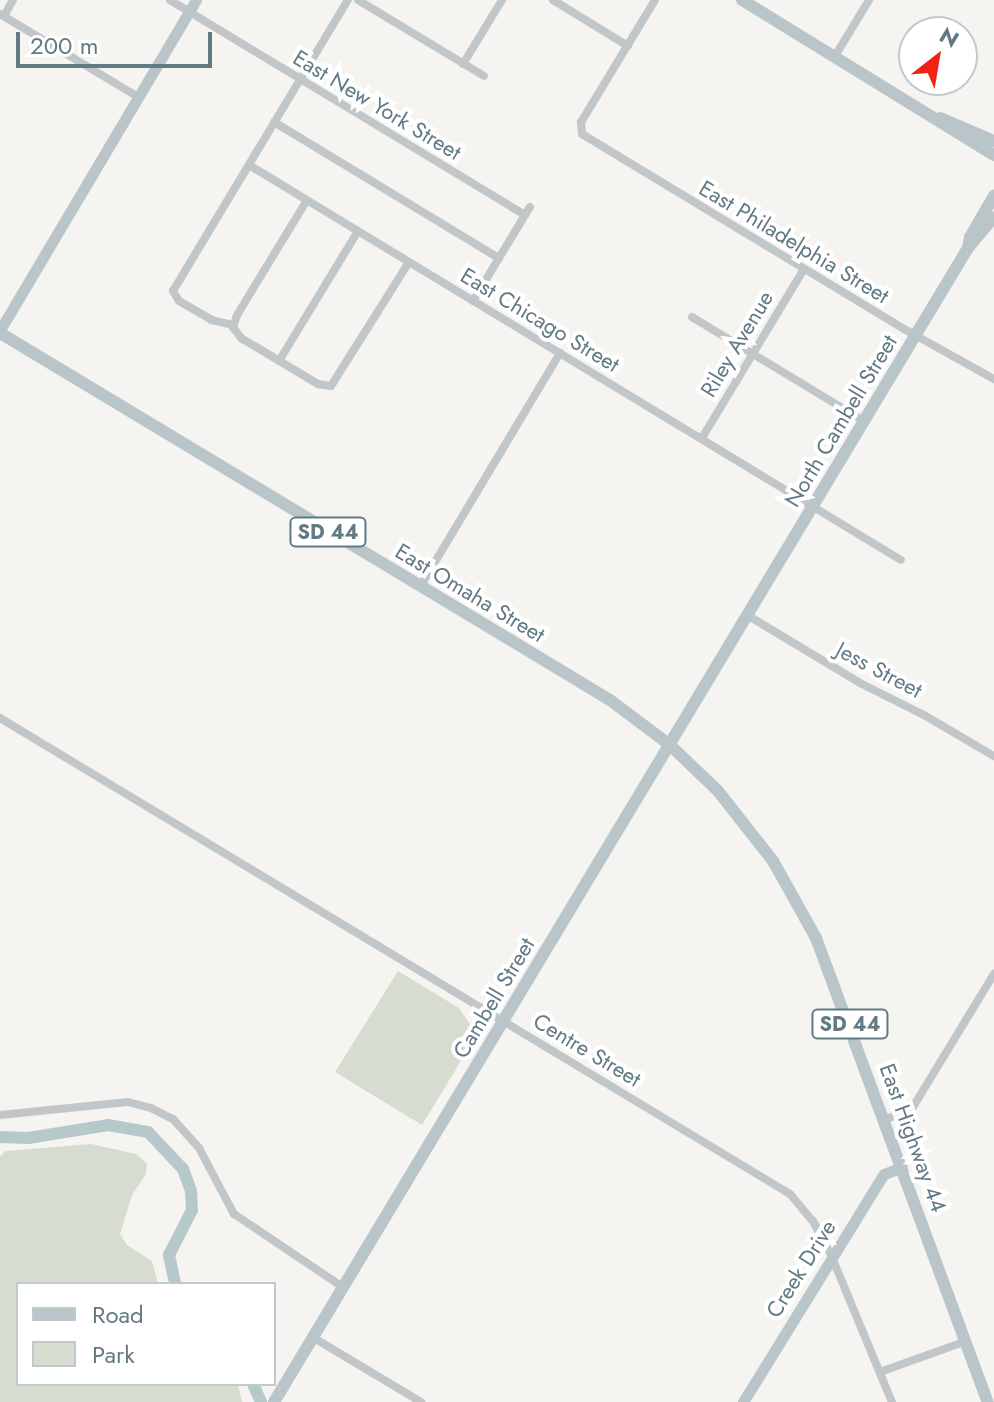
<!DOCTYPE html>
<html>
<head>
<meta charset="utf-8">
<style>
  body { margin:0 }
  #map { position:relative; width:994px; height:1402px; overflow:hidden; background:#f5f4f0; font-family:Jost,sans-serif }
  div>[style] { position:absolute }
  .green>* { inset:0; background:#d7dcd1 }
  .river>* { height:12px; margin:-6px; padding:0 6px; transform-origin:6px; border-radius:6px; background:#b7c8ca }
  .street>* { height:8px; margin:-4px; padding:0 4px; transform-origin:4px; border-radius:4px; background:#c1c6c9 }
  .secondary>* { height:11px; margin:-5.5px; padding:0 5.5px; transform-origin:5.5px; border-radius:5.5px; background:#bac5c9 }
  .primary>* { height:12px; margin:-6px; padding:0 6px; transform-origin:6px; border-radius:6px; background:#bac5c9 }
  span { translate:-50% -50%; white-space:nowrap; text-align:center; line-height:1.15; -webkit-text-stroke:8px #fff; paint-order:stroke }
  .shield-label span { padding:2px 6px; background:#fff; border:2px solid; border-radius:6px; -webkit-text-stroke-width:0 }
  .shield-label { font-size:20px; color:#617a84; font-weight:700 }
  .street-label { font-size:22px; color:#617a84 }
  .legend { position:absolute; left:16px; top:1282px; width:260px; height:104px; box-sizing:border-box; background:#fff; border:2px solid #c0cace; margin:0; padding:10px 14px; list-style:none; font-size:24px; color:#617a84 }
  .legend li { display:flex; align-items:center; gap:16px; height:40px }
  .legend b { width:40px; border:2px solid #c0cace }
  .north { position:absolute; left:898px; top:16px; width:80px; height:80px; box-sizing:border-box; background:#fff; border:2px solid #c0cace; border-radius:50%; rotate:31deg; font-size:22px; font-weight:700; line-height:32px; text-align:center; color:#617a84 }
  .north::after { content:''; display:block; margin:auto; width:28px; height:36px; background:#f12213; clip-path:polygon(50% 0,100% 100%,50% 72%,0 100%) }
  .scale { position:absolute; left:16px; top:32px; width:196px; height:36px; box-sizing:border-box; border:4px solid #617a84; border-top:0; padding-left:10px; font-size:24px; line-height:28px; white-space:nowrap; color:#617a84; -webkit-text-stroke:6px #fff; paint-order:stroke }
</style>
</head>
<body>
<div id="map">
  <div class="green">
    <i style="clip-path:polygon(398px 971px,459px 1008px,474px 1030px,473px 1041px,422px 1125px,335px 1072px)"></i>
    <i style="clip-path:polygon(91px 1144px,136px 1154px,147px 1164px,146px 1174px,132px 1195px,120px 1234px,127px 1245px,152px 1261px,158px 1284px,18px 1284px,18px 1384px,238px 1384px,242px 1402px,0 1402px,0 1157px,5px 1151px)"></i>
  </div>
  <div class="river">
    <i style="left:0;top:1137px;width:28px;rotate:2deg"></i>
    <i style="left:28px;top:1138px;width:81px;rotate:-9.2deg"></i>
    <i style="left:108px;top:1125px;width:41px;rotate:9.9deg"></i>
    <i style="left:148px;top:1132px;width:51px;rotate:46.6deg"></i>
    <i style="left:183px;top:1169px;width:23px;rotate:70deg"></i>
    <i style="left:191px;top:1191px;width:19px;rotate:87deg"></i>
    <i style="left:192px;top:1210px;width:51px;rotate:117.1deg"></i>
    <i style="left:169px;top:1255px;width:30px;rotate:78deg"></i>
    <i style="left:253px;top:1384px;width:20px;rotate:66deg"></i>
  </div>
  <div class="street">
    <i style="left:170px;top:0;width:415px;rotate:31.2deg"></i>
    <i style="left:358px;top:0;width:147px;rotate:31.1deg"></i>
    <i style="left:553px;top:0;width:88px;rotate:31.5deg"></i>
    <i style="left:655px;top:0;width:143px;rotate:121.2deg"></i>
    <i style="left:581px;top:122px;width:12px;rotate:85deg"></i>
    <i style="left:582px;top:134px;width:376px;rotate:31.2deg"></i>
    <i style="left:904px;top:329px;width:103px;rotate:29.1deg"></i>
    <i style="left:0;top:14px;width:161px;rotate:31deg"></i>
    <i style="left:4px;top:16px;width:18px;rotate:-61deg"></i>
    <i style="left:835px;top:56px;width:66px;rotate:-58.7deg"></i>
    <i style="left:463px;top:64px;width:75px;rotate:-58.6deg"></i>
    <i style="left:274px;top:122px;width:263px;rotate:31.2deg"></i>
    <i style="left:249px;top:165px;width:762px;rotate:31.21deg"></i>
    <i style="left:307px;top:200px;width:135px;rotate:121.3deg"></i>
    <i style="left:237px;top:315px;width:13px;rotate:108deg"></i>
    <i style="left:233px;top:327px;width:14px;rotate:54deg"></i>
    <i style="left:241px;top:338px;width:90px;rotate:30.9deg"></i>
    <i style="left:318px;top:384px;width:13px;rotate:9deg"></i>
    <i style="left:331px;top:386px;width:146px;rotate:-57.8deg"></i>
    <i style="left:473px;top:301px;width:110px;rotate:-58.8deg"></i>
    <i style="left:692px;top:317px;width:201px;rotate:31.2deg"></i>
    <i style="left:233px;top:325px;width:22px;rotate:-167deg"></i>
    <i style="left:212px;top:320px;width:38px;rotate:-150deg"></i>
    <i style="left:179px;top:301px;width:12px;rotate:-121deg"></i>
    <i style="left:173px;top:291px;width:340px;rotate:-59deg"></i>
    <i style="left:279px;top:361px;width:152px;rotate:-58.7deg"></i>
    <i style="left:702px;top:438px;width:197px;rotate:-58.9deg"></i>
    <i style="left:420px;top:587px;width:273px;rotate:-59.1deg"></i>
    <i style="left:747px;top:615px;width:132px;rotate:31deg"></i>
    <i style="left:860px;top:683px;width:72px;rotate:26.6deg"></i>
    <i style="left:924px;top:715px;width:81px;rotate:30.4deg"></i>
    <i style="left:0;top:718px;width:922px;rotate:31.07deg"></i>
    <i style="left:790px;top:1194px;width:35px;rotate:50deg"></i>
    <i style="left:813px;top:1221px;width:38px;rotate:62deg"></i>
    <i style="left:831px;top:1255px;width:159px;rotate:67.5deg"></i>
    <i style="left:0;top:1115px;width:129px;rotate:-5.8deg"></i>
    <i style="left:128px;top:1102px;width:24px;rotate:15deg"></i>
    <i style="left:151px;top:1108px;width:25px;rotate:27deg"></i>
    <i style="left:173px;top:1119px;width:39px;rotate:48deg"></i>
    <i style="left:199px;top:1148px;width:75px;rotate:62.1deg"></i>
    <i style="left:234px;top:1214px;width:133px;rotate:33.9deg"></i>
    <i style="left:885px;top:1120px;width:31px;rotate:-25deg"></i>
    <i style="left:913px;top:1107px;width:156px;rotate:-58.7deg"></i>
    <i style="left:314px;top:1338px;width:125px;rotate:30.9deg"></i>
    <i style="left:880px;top:1372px;width:91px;rotate:-19.8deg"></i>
  </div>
  <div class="secondary">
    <i style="left:0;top:330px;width:384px;rotate:-59.3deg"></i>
    <i style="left:743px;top:1402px;width:268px;rotate:-58.3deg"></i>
    <i style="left:884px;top:1174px;width:19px;rotate:-21deg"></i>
  </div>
  <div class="primary">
    <i style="left:742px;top:0;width:296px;rotate:31.6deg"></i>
    <i style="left:940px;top:118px;width:59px;rotate:23.1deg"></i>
    <i style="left:968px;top:248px;width:11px;rotate:-80deg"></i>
    <i style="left:970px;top:237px;width:48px;rotate:-59.7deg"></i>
    <i style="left:0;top:333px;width:712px;rotate:31.03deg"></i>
    <i style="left:610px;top:700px;width:75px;rotate:36.9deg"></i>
    <i style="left:670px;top:745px;width:66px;rotate:43.8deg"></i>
    <i style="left:718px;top:791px;width:89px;rotate:51.8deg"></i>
    <i style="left:773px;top:861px;width:88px;rotate:60.8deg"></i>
    <i style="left:816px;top:938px;width:495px;rotate:69.7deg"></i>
    <i style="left:274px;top:1402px;width:1347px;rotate:-58.98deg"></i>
    <i style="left:968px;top:248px;width:40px;rotate:-50deg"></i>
  </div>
  <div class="shield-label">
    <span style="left:328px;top:532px">SD 44</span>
    <span style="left:850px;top:1024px">SD 44</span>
  </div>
  <div class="street-label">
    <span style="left:377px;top:105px;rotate:31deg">East New York Street</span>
    <span style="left:794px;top:242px;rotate:31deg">East Philadelphia Street</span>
    <span style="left:540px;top:320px;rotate:31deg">East Chicago Street</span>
    <span style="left:737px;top:344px;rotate:-59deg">Riley Avenue</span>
    <span style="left:841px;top:421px;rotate:-59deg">North Cambell Street</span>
    <span style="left:470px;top:593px;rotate:31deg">East Omaha Street</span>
    <span style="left:879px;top:670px;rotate:28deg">Jess Street</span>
    <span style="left:494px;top:998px;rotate:-59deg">Cambell Street</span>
    <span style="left:587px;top:1050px;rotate:31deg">Centre Street</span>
    <span style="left:913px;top:1138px;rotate:70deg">East Highway 44</span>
    <span style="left:801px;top:1269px;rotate:-58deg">Creek Drive</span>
  </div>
  <ul class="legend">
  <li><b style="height:10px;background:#bac5c9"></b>Road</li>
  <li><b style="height:22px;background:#d7dcd1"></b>Park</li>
  </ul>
  <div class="north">N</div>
  <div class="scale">200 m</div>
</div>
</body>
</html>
